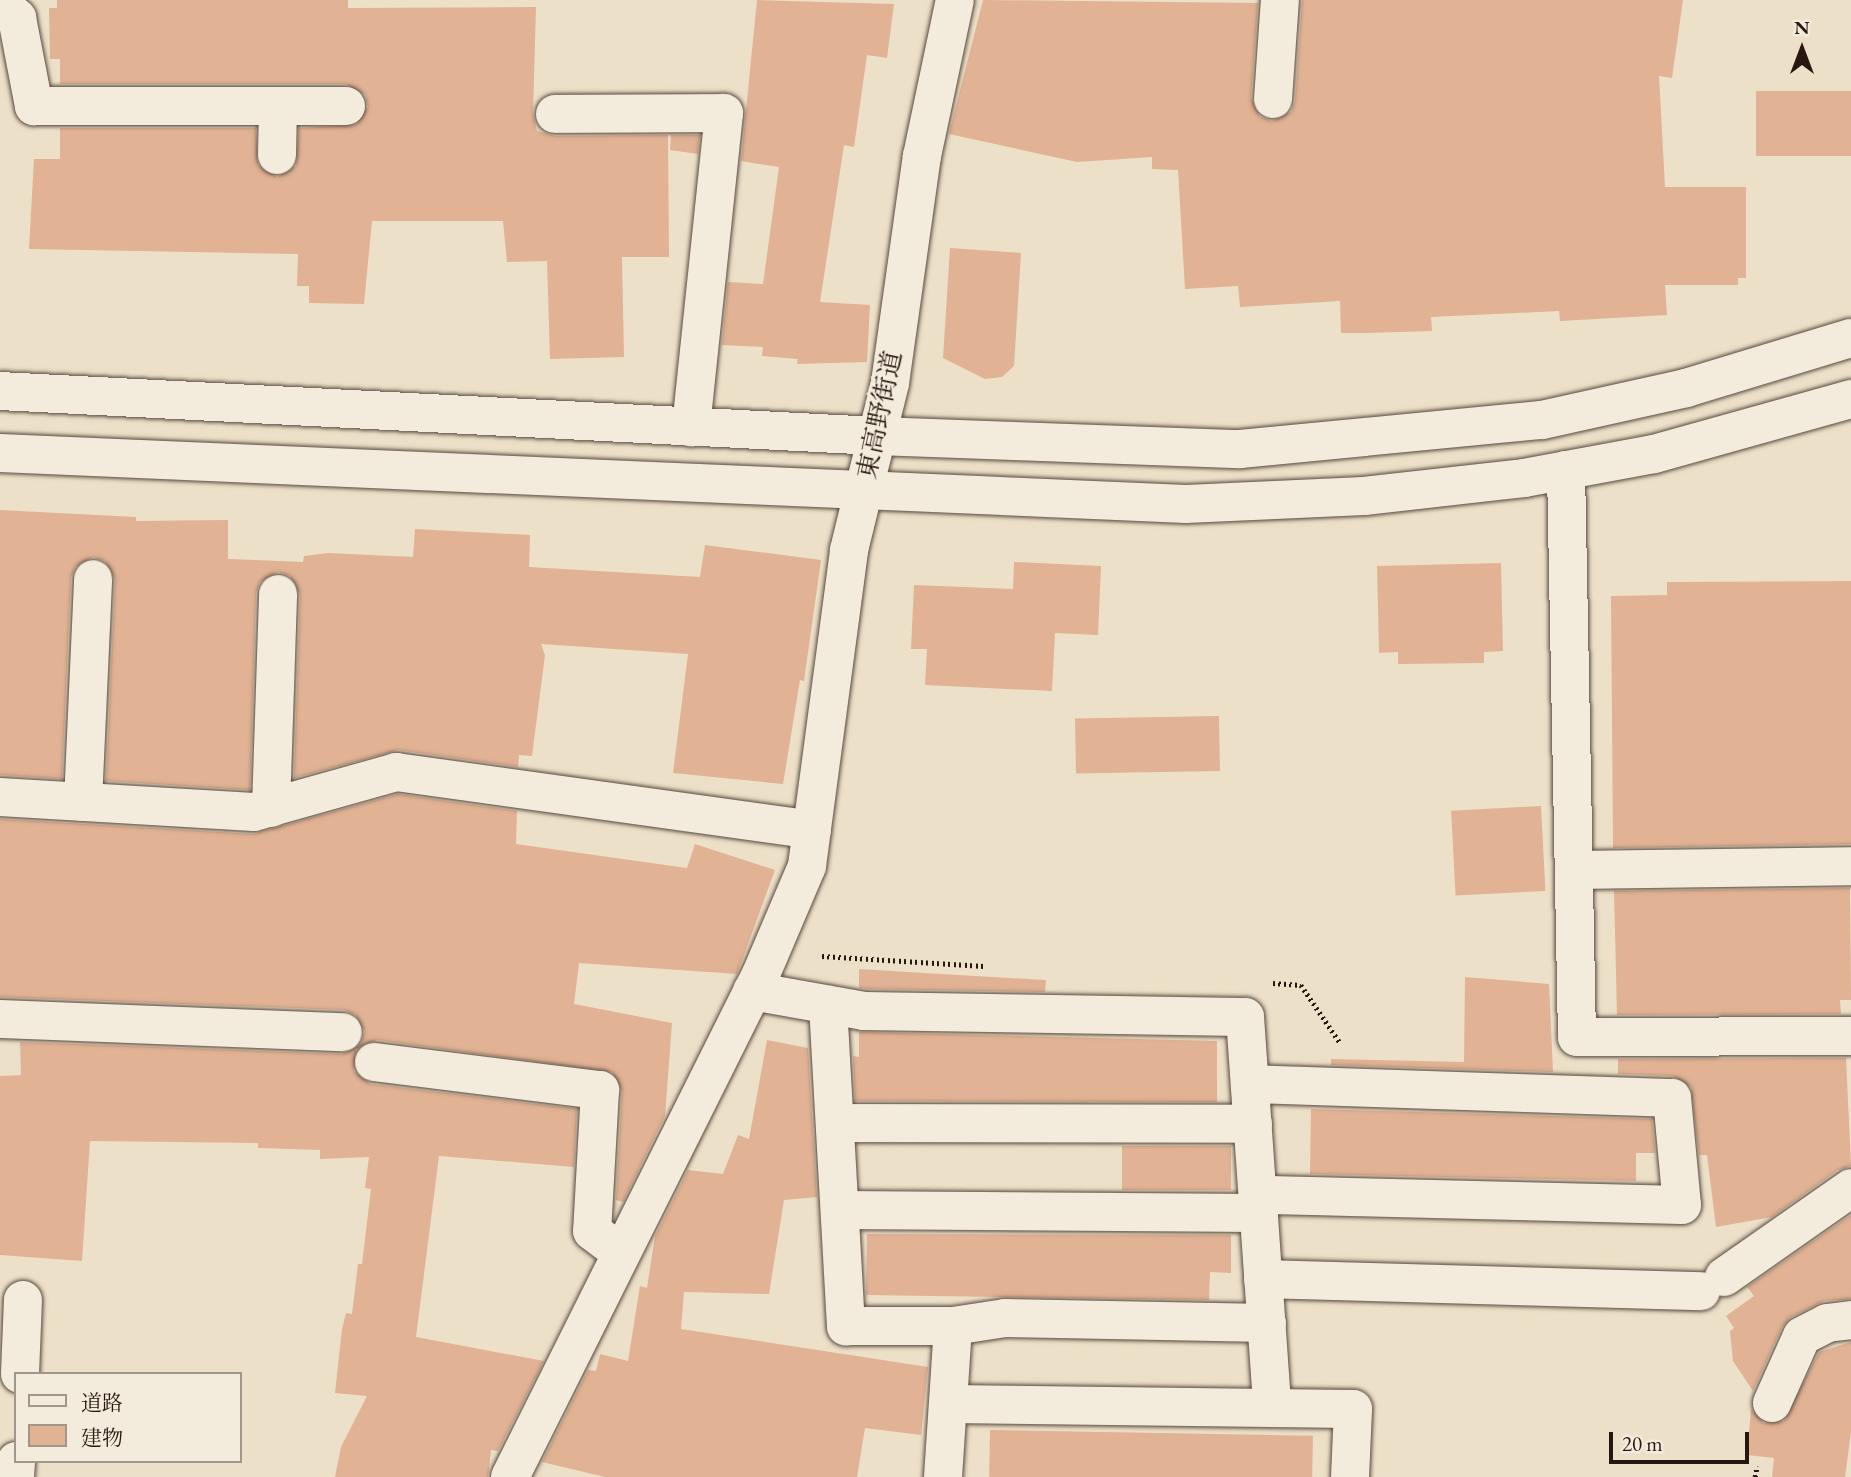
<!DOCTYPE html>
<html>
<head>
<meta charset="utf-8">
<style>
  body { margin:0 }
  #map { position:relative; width:1851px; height:1477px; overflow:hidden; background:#ede0c8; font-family:"EB Garamond","Noto Serif JP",serif }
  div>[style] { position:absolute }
  .building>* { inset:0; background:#e1b294; transform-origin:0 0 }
  .path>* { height:4.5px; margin-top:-2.25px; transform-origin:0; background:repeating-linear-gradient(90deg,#271710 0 2px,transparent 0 5.5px) }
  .roads { filter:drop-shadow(0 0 2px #58493e) drop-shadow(0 0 2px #58493e) }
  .minor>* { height:38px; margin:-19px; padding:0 19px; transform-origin:19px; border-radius:19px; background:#f3ebdb }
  span { translate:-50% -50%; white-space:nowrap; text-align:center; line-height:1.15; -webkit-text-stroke:6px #f3ebdb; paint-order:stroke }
  .street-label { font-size:26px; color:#271710 }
  .legend { position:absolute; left:14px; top:1372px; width:228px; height:91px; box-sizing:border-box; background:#f3ebdb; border:2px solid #a1968a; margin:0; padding:9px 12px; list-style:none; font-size:21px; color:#271710 }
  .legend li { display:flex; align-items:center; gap:14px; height:35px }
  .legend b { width:35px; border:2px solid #a1968a }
  .north { position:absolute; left:1767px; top:14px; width:70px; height:70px; -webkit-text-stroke:5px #f3ebdb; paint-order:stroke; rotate:0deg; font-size:19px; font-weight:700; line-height:28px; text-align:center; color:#271710 }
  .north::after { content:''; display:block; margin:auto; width:24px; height:32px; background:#271710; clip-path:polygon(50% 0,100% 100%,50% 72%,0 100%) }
  .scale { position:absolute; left:1609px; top:1432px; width:140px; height:32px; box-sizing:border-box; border:4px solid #271710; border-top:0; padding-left:9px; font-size:21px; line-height:24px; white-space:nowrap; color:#271710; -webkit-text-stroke:5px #f3ebdb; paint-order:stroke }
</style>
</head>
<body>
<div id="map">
  <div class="building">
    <i style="clip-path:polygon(57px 0,348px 0,348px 8px,536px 7px,533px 113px,537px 131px,555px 136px,668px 135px,669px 257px,622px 257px,624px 357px,550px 359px,547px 261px,507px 262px,503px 221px,372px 221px,364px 304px,309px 303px,309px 286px,297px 286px,298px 254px,29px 249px,34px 159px,60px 159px,60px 128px,256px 128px,258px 165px,277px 177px,296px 166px,299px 128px,356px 125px,368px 107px,365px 95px,346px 84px,60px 84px,60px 59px,50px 59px,49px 8px,57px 8px)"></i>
    <i style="clip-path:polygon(757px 0,894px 4px,887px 58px,867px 55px,854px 147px,844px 145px,820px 302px,870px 305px,867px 362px,797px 364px,798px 359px,762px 356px,763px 347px,722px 345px,728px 282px,763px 284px,779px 167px,741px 161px)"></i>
    <i style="clip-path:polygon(983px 0,1258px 3px,1251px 98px,1260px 117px,1272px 121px,1291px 112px,1295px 101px,1302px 0,1683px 0,1672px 78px,1659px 76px,1665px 187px,1746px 187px,1746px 278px,1738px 278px,1738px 285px,1665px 285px,1667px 315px,1560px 321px,1559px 311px,1431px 317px,1432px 331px,1367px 333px,1341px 333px,1340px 301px,1240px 307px,1238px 286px,1185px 289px,1178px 170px,1152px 169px,1152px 157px,1077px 162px,949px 134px)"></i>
    <i style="left:1851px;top:91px;width:65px;height:95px;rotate:90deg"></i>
    <i style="clip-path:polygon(671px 135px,700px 135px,698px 154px,670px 150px)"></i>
    <i style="clip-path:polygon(950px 248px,1021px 253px,1014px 366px,1002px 377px,985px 379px,943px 358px)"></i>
    <i style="clip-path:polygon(0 510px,136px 517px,136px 521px,228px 520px,228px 559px,303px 562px,304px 556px,328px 553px,413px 557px,415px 529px,530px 535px,529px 567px,700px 577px,705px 545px,821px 560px,804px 681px,800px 680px,783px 784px,673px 773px,688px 654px,541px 644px,545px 655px,532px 756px,519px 755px,518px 767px,398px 750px,294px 778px,300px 595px,290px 576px,278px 572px,260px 582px,256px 593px,250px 790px,106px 781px,115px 580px,105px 561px,93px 557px,75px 567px,71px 578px,62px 779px,0 775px)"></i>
    <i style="clip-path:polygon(1014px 562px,1101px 566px,1098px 635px,1055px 633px,1052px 691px,925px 685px,927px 649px,911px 649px,914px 585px,1013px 589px)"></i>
    <i style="clip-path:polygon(1501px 563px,1503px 651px,1484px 652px,1484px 663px,1398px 664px,1398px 652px,1379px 653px,1377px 566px)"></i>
    <i style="clip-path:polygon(1851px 581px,1851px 844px,1613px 848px,1611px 596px,1667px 595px,1667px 582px)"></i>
    <i style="left:1219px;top:716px;width:55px;height:144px;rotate:89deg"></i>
    <i style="clip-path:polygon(398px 794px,517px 811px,516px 844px,687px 868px,695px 844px,775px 870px,737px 974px,579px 963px,574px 1004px,672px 1023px,665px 1116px,623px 1202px,616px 1200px,622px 1091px,612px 1072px,377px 1040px,356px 1049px,354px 1071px,371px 1084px,577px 1109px,574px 1167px,439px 1156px,416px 1337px,544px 1361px,498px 1451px,491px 1450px,488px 1477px,335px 1477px,341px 1447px,367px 1396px,335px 1393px,342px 1329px,346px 1313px,352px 1314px,358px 1264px,362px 1264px,371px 1189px,365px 1188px,369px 1157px,320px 1159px,320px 1150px,258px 1148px,258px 1143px,90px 1141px,82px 1261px,0 1255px,0 1076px,21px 1075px,20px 1042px,342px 1054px,361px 1044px,365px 1032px,355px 1014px,344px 1010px,0 997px,0 819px,253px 834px)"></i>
    <i style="left:1541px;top:806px;width:85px;height:90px;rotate:87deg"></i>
    <i style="clip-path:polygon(1850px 888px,1851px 1000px,1840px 1000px,1841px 1014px,1617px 1015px,1614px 891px)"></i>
    <i style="clip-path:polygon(859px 969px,924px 973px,1046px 980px,1045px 992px,866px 989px,859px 988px)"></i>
    <i style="clip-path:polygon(1465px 977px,1549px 984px,1553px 1072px,1331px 1065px,1331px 1059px,1464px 1062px)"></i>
    <i style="clip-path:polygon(859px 1032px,1217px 1041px,1217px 1102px,855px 1101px,853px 1056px,859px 1057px)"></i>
    <i style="clip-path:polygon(767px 1040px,808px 1048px,817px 1197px,784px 1200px,769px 1294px,684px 1292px,681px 1329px,928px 1367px,921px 1435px,865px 1428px,857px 1477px,605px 1477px,542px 1462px,588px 1370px,596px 1371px,600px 1354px,628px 1361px,640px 1286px,647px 1288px,655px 1236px,688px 1170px,723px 1174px,738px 1135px,749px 1139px)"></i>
    <i style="clip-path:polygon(1846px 1058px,1851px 1166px,1838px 1170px,1772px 1217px,1716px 1227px,1707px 1155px,1699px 1155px,1691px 1087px,1673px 1076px,1618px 1074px,1618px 1059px)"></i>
    <i style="clip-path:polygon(1311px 1109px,1652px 1119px,1655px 1153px,1636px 1153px,1636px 1181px,1310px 1174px)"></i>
    <i style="left:1122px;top:1146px;width:109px;height:44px"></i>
    <i style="clip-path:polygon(1851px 1215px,1851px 1299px,1824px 1301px,1791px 1317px,1782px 1327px,1753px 1391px,1733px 1361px,1730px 1331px,1734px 1328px,1726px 1316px,1754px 1296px,1747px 1287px)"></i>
    <i style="clip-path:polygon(867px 1234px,1231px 1235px,1231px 1273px,1210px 1272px,1209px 1300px,866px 1295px)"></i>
    <i style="clip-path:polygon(1851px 1342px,1851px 1432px,1845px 1477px,1772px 1477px,1774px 1458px,1747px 1455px,1751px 1409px,1764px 1423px,1784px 1421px,1819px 1352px)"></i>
    <i style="left:990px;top:1430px;width:323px;height:47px;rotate:1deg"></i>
  </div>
  <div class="path">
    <i style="left:822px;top:956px;width:162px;rotate:3.5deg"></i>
    <i style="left:1273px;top:983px;width:28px;rotate:4deg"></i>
    <i style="left:1301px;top:985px;width:71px;rotate:55.9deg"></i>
    <i style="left:1755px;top:1477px;width:11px;rotate:-80deg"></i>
  </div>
  <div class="roads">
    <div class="minor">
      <i style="left:0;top:3px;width:23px;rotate:41deg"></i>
      <i style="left:17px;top:18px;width:90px;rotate:79.1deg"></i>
      <i style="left:34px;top:106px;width:312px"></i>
      <i style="left:1273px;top:99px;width:99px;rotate:-86deg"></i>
      <i style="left:555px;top:114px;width:169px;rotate:-0.3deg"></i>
      <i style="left:724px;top:113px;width:316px;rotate:96deg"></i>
      <i style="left:277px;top:155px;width:49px;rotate:-88.8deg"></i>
      <i style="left:0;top:391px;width:878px;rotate:2.94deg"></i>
      <i style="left:877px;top:436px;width:363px;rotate:2.1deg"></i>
      <i style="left:1240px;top:449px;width:303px;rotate:-5.5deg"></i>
      <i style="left:1542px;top:420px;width:148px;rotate:-12.5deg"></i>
      <i style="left:1686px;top:388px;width:172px;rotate:-16.9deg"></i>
      <i style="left:0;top:453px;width:1187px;rotate:2.46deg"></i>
      <i style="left:1186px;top:504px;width:178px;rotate:-2.6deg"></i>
      <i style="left:1364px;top:496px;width:161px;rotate:-6.4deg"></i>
      <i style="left:1524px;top:478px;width:132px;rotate:-10.5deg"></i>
      <i style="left:1654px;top:454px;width:205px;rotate:-15.6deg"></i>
      <i style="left:1566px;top:470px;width:567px;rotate:88.89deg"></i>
      <i style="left:1577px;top:1037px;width:274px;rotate:-0.2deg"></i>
      <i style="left:0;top:797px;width:254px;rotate:3.4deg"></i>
      <i style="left:254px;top:812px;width:148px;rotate:-15.7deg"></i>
      <i style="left:396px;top:772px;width:420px;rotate:7.9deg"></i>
      <i style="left:83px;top:802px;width:223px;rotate:-87.4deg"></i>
      <i style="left:271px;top:808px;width:214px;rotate:-88.1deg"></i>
      <i style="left:1575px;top:870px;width:276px;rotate:-0.8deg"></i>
      <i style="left:752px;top:991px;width:114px;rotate:10.1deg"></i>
      <i style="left:864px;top:1011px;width:381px;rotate:0.9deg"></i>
      <i style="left:1245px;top:1017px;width:389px;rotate:86deg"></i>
      <i style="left:828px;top:1005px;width:322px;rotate:86.8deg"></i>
      <i style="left:846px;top:1326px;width:107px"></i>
      <i style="left:953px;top:1326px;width:53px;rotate:-8.7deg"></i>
      <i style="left:1005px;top:1318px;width:262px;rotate:1.1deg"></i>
      <i style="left:0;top:1019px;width:343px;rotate:2.2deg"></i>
      <i style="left:374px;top:1062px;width:228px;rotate:7.1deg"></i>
      <i style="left:600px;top:1090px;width:141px;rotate:93.2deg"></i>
      <i style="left:592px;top:1231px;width:35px;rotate:37deg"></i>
      <i style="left:1250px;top:1084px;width:422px;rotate:1.9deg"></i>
      <i style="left:1672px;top:1098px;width:107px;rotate:84.7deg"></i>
      <i style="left:1682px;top:1205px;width:424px;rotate:-178.6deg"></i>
      <i style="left:835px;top:1123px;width:418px;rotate:0.1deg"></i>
      <i style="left:840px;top:1210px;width:419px;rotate:0.4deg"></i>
      <i style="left:1724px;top:1277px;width:155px;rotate:-35deg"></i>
      <i style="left:1263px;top:1279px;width:438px;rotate:1.6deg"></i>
      <i style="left:20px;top:1374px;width:74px;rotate:-87.7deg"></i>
      <i style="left:1772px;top:1403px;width:73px;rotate:-65.9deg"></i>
      <i style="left:1802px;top:1336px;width:28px;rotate:-27deg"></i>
      <i style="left:1827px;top:1323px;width:24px;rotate:-7deg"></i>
      <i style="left:948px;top:1404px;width:405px;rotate:0.7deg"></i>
      <i style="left:1353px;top:1409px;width:68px;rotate:92.5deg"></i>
      <i style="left:15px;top:1477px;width:16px;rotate:-86deg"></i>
      <i style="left:510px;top:1477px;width:562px;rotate:-63.48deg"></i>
      <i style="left:761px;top:974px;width:117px;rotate:-66.9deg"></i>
      <i style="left:807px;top:866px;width:319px;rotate:-82.4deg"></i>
      <i style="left:849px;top:550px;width:172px;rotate:-76.2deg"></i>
      <i style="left:890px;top:383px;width:229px;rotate:-82deg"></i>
      <i style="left:922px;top:156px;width:159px;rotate:-78.1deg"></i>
      <i style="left:943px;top:1477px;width:151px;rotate:-86.2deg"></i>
    </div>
  </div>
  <div class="street-label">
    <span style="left:880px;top:415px;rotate:-78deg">東高野街道</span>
  </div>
  <ul class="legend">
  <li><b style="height:9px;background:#f3ebdb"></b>道路</li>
  <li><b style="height:19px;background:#e1b294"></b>建物</li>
  </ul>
  <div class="north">N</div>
  <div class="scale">20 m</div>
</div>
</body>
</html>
